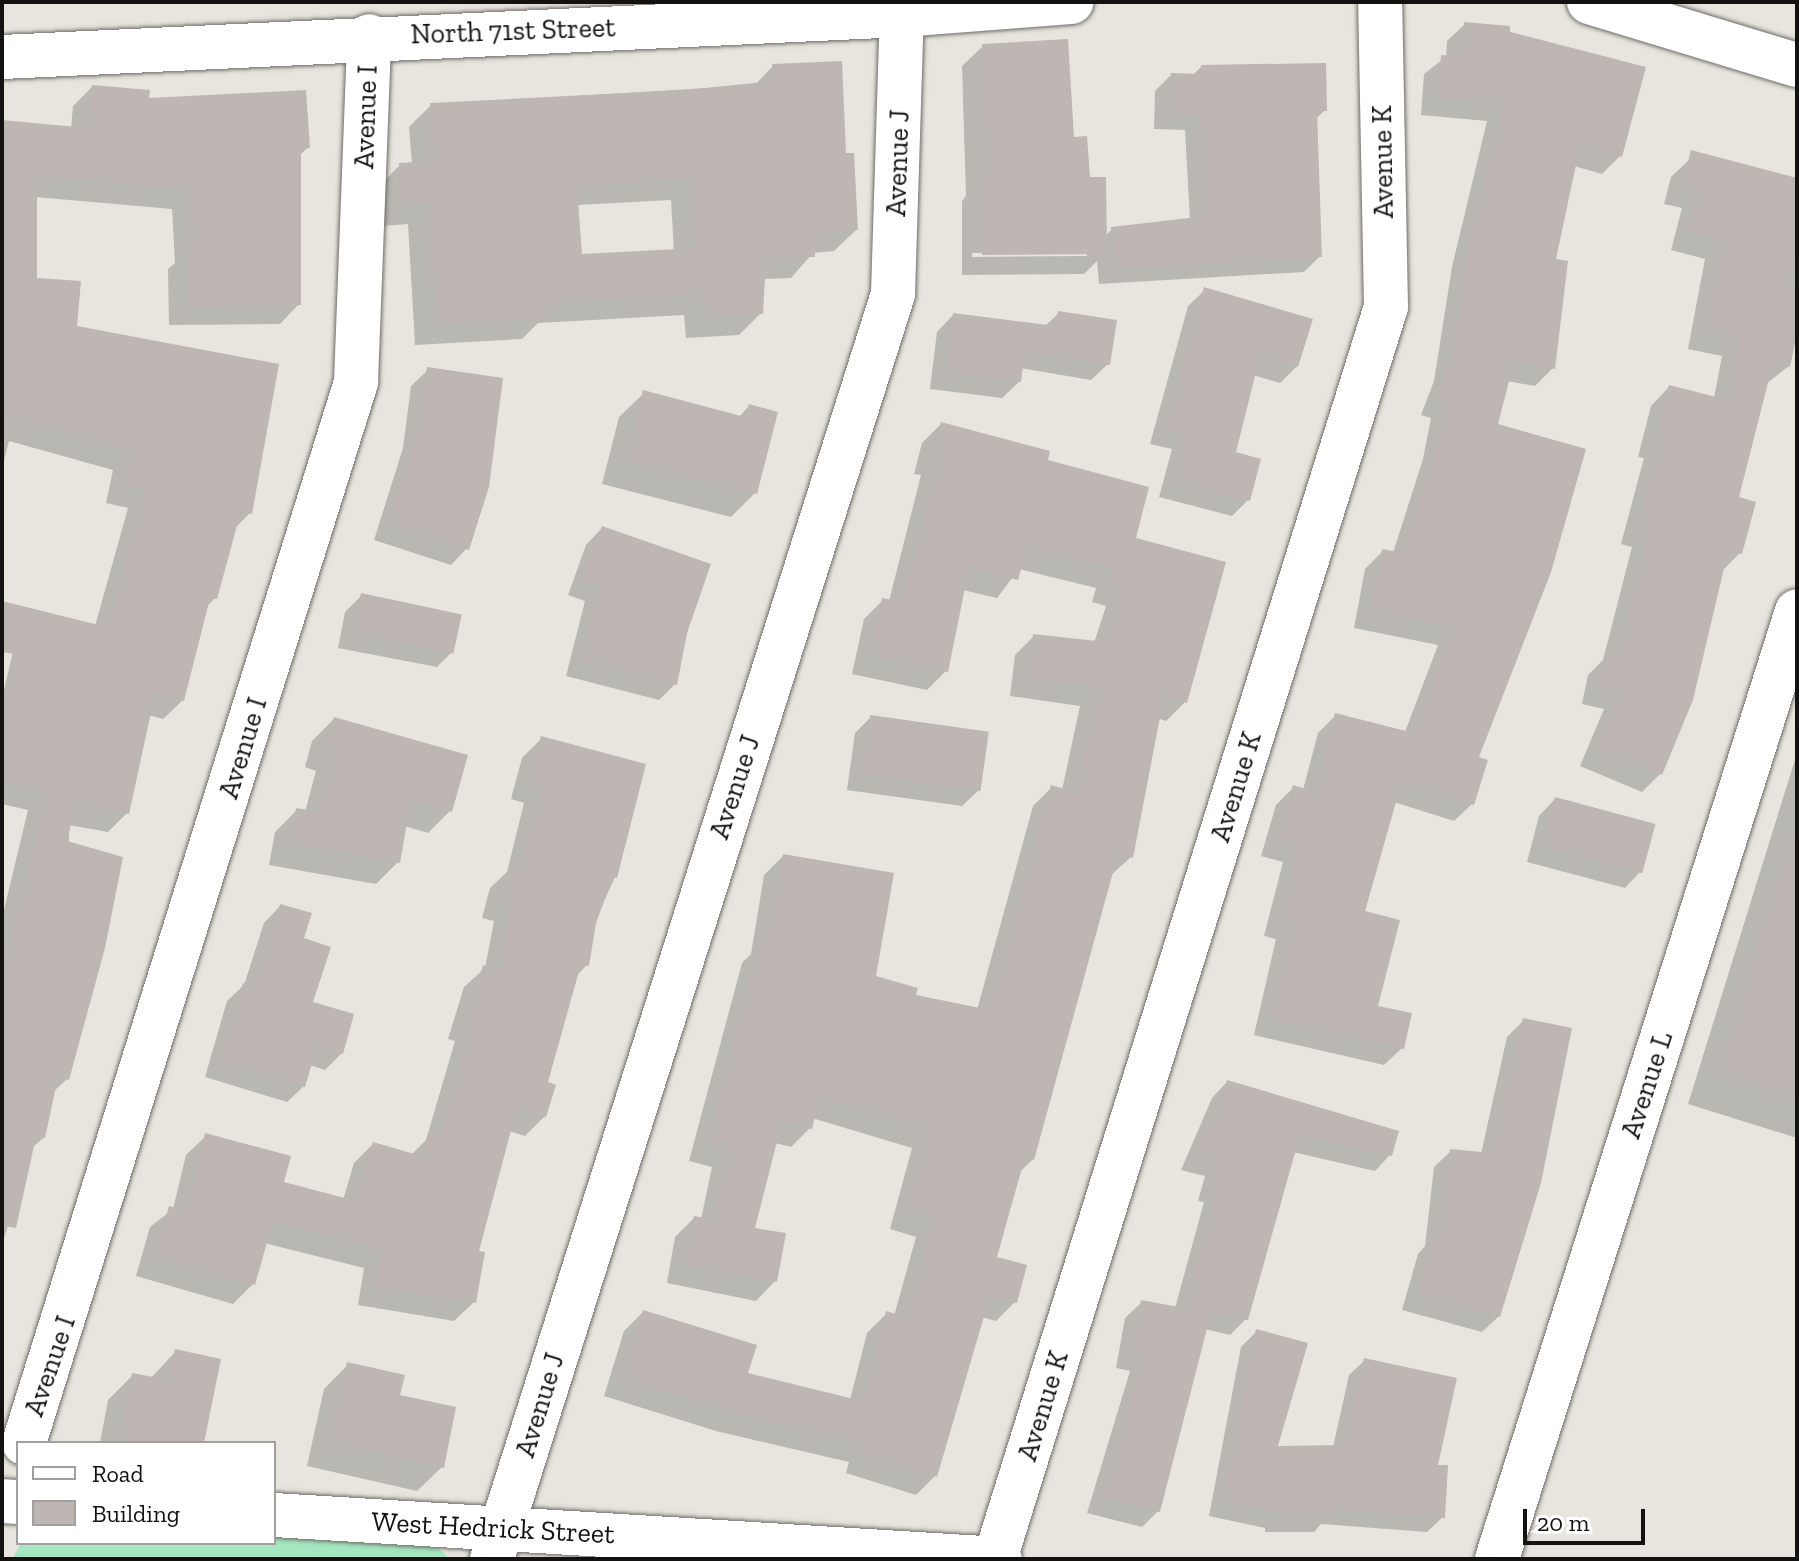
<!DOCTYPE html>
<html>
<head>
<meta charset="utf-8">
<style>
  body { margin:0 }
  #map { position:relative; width:1799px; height:1561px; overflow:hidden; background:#e8e5de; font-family:"Zilla Slab",serif }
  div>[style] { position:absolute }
  .green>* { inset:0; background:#a4e7c0 }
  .shadow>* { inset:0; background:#0003 }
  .building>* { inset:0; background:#bdb6b3; transform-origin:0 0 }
  .roads { filter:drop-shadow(0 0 2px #6f6c67) drop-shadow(0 0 2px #6f6c67) }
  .minor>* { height:44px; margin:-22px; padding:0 22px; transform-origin:22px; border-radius:22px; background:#fff }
  .tertiary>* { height:44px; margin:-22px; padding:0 22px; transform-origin:22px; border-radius:22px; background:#fff }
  span { translate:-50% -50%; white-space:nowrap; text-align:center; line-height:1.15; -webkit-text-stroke:8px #fff; paint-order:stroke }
  .street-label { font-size:28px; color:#131210 }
  .frame { position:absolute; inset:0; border:4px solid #131210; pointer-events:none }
  .legend { position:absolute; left:16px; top:1441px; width:260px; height:104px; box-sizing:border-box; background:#fff; border:2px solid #a1a09f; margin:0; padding:10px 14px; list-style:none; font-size:24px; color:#131210 }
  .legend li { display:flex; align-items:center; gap:16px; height:40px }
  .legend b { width:40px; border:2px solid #a1a09f }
  .scale { position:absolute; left:1523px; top:1509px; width:122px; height:36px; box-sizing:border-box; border:4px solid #131210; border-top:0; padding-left:10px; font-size:24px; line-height:28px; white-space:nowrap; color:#131210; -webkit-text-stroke:6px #fff; paint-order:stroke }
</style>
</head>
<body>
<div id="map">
  <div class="green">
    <i style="clip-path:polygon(274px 1532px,436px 1546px,450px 1559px,12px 1559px,21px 1543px,274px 1543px)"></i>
  </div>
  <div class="shadow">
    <i style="clip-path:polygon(1465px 24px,1508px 33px,1620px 156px,1602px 174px,1574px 166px,1554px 261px,1553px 368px,1535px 386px,1507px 381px,1496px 426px,1472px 804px,1454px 821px,1394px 802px,1363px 913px,1375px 1007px,1402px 1048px,1384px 1065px,1254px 1035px,1276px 939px,1264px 936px,1283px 862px,1261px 856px,1276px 805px,1294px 787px,1303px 790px,1318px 733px,1336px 715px,1405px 732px,1438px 645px,1354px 628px,1365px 569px,1383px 551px,1393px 553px,1423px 459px,1431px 418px,1421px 415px,1434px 381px,1452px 267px,1487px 121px,1421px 115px,1424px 74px,1446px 57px,1447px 41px)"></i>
    <i style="clip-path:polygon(evenodd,983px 46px,1072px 139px,1105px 236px,1112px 229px,1190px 220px,1185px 130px,1154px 129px,1155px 91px,1171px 75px,1193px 75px,1201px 67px,1325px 110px,1316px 119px,1320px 256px,1304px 272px,1099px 284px,1097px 261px,1084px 274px,962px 275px,962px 201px,966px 196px,962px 66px,983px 46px,1087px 252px,1087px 256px,972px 257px,972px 253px,1087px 252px)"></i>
    <i style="clip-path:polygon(evenodd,773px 66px,844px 155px,856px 230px,834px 251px,813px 253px,791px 278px,763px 279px,761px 313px,739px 335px,686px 338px,684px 315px,538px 323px,522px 339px,415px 345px,408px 224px,381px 226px,378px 187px,400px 165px,412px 164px,409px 127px,431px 105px,755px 85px,773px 66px,671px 200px,674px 252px,580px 256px,577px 205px,671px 200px)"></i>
    <i style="clip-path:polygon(92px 87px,308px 147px,299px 156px,299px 304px,280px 324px,169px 325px,168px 269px,175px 263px,172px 209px,35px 197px,35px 280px,250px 513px,234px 529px,215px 598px,206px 607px,183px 700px,163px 719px,148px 715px,127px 813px,108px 832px,69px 825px,67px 1079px,52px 1093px,43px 1138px,31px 1149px,2px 1245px,2px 918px,28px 810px,2px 804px,2px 698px,18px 631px,95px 626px,128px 508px,106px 503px,113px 470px,9px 441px,2px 468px,2px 122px,71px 129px,73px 106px)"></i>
    <i style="clip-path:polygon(1690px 159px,1797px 180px,1797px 323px,1789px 366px,1766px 384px,1736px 499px,1740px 553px,1721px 572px,1660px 774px,1642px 792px,1580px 766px,1604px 709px,1582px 704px,1588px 675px,1603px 660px,1632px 547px,1621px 544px,1644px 458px,1638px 457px,1651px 406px,1669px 387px,1714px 398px,1722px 356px,1688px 349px,1705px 259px,1671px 250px,1682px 208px,1664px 204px,1671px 177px)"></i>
    <i style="clip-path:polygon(1205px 290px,1297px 366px,1280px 383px,1253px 375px,1234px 454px,1248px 500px,1232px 516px,1159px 497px,1172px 449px,1150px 444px,1188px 306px)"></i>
    <i style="clip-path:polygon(1059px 313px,1108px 364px,1091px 380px,1020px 368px,1019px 382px,1002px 398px,930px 389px,937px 332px,953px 315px,1045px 326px)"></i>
    <i style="clip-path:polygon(428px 370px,467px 548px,451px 565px,374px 540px,403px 448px,411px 386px)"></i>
    <i style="clip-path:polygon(644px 393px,739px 417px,749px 406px,755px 493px,731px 517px,602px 484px,619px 417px)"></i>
    <i style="clip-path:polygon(941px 424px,1045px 462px,1133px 540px,1185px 702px,1166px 721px,1157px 718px,1131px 857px,1110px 876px,1033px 1159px,1019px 1173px,994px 1259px,1015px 1302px,996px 1321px,981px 1317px,935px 1476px,916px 1495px,846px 1473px,849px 1462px,716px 1431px,604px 1396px,624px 1331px,643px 1312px,746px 1374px,850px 1400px,867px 1333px,886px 1314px,894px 1316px,916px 1237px,890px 1229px,912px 1148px,812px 1118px,810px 1128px,791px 1147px,775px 1143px,753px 1229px,775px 1281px,756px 1301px,667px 1283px,675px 1237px,694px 1218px,701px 1219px,712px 1167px,689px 1161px,742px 963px,751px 954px,764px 875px,783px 856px,874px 977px,914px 997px,977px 1010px,1033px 806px,1052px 787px,1062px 790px,1080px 706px,1010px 696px,1015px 655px,1034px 636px,1094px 643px,1106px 606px,1092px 602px,1096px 588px,1019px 569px,997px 598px,963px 590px,946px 671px,927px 690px,852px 674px,864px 619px,883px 600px,889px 601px,921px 475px,914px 474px,922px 443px)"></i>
    <i style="clip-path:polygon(602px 528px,685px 633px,675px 684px,659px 700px,566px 676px,585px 601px,568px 595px,586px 545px)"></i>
    <i style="clip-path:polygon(362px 595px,453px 651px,437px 667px,338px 648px,345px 612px)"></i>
    <i style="clip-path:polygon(871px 717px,979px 790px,962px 806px,847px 790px,855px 733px)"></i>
    <i style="clip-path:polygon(334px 719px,450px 811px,428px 833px,404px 826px,398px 862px,376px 884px,269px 865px,275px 832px,297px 810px,305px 812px,316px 771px,305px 767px,312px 741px)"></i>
    <i style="clip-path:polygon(541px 739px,615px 877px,594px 923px,587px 965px,576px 976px,545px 1084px,545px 1116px,525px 1136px,509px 1131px,476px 1252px,474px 1302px,454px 1321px,358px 1305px,364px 1268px,264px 1243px,253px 1284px,233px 1304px,136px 1276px,150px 1227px,173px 1209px,186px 1155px,206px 1136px,282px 1184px,343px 1200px,354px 1163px,373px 1144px,411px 1155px,426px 1140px,455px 1041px,448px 1039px,464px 987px,485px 968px,494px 921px,482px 918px,490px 888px,507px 872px,524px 803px,511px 799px,522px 758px)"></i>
    <i style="clip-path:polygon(1797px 753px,1797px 1138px,1688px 1104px)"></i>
    <i style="clip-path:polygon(1555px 799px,1641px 871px,1625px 888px,1527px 862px,1539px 816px)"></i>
    <i style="clip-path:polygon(280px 906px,301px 940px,311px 1004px,342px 1053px,325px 1070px,310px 1065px,304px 1086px,287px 1102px,205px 1077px,227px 1001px,244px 985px,264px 923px)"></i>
    <i style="clip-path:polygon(1523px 1021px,1499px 1316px,1482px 1332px,1402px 1310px,1418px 1254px,1425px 1246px,1434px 1167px,1451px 1151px,1481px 1154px,1507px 1037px)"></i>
    <i style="clip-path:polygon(1227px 1082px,1390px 1155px,1375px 1171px,1293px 1152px,1246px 1319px,1230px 1335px,1205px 1329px,1158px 1511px,1142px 1527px,1087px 1513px,1130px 1371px,1116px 1368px,1125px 1318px,1142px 1302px,1175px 1308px,1204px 1202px,1198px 1201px,1205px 1176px,1181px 1170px,1212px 1098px)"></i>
    <i style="clip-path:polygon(1257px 1331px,1276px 1448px,1333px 1447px,1349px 1375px,1365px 1360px,1435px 1467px,1443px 1517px,1427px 1532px,1321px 1524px,1314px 1532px,1265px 1532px,1265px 1528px,1209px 1516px,1241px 1347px)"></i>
    <i style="clip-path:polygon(176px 1351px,202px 1443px,100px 1443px,108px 1400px,133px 1375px,150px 1379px)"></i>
    <i style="clip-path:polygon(348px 1365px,398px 1397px,442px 1467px,417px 1491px,307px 1466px,324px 1389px)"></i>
  </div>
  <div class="building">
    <i style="clip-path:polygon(1464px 22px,1510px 26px,1510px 32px,1646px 67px,1622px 157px,1580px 146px,1556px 259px,1568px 261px,1555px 369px,1514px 362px,1498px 424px,1586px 449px,1551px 572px,1479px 757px,1488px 760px,1474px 805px,1402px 781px,1365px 911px,1400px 920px,1378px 1006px,1412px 1013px,1404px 1049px,1270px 1018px,1292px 922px,1280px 918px,1299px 845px,1278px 839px,1293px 785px,1315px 792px,1335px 713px,1414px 733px,1454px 627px,1370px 610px,1382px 549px,1403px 553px,1440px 439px,1448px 400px,1437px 397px,1445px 367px,1450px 368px,1469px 247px,1503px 103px,1438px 98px,1441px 55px,1462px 57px)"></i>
    <i style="clip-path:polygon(1068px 39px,1074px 137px,1087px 136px,1090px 177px,1106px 177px,1107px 254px,982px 255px,981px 178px,986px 178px,982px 44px)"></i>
    <i style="clip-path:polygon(evenodd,842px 61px,846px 153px,854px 153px,858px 230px,814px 233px,815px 257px,766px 258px,763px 314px,707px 317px,705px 294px,545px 303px,546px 318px,436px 324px,429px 203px,402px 205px,399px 163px,434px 161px,430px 103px,686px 90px,773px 81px,772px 64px,842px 61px,692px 179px,697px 248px,582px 254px,577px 186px,692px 179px)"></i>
    <i style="clip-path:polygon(1326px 63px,1327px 111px,1317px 111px,1322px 257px,1114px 269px,1111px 227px,1206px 216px,1200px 115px,1169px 114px,1171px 73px,1201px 74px,1201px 65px)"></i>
    <i style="clip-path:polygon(92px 85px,150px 90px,149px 98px,306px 90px,310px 148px,301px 149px,301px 305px,188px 307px,187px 248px,194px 248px,191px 190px,37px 176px,37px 278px,81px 281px,77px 326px,279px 364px,252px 514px,241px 511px,217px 599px,210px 598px,184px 701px,155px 694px,129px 814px,76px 804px,67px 841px,123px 857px,105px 948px,69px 1080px,58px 1077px,45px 1138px,36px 1137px,16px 1228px,2px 1226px,2px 978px,46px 791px,2px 781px,2px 708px,14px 654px,2px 652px,2px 601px,107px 627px,146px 489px,124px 484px,131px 450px,2px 415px,2px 120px,88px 128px)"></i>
    <i style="clip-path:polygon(1691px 150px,1797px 178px,1797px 242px,1784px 290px,1797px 293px,1797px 333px,1790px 367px,1773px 363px,1739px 497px,1756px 502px,1742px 554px,1728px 551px,1693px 700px,1662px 775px,1597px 748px,1621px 691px,1599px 686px,1606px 654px,1617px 656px,1649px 528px,1638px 525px,1661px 440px,1656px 438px,1669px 385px,1728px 400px,1740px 337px,1706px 330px,1723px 241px,1688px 232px,1700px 190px,1682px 185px)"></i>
    <i style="clip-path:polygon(1204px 287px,1313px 319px,1298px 367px,1260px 356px,1236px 452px,1261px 459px,1250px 501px,1174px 481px,1187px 433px,1165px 428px)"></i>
    <i style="clip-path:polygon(1058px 311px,1117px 320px,1110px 365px,1025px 351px,1021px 382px,945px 373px,953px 313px,1056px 326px)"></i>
    <i style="clip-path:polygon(427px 367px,503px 378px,489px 487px,469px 550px,389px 524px,419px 430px)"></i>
    <i style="clip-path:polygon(643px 390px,745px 417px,749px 404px,778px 412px,757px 494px,626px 460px)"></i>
    <i style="clip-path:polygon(941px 422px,1050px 451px,1048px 460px,1149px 487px,1136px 538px,1226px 562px,1187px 703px,1164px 696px,1133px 858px,1118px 854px,1034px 1160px,1025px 1157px,997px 1257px,1027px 1265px,1017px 1303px,990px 1296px,937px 1477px,863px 1454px,867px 1443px,736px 1413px,622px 1378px,643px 1310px,757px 1345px,748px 1373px,862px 1401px,886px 1311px,906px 1317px,934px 1218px,908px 1210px,930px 1129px,820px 1096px,812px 1129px,782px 1122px,755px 1228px,786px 1233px,777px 1282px,685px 1265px,694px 1216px,714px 1220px,730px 1148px,707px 1142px,760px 942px,767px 944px,783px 854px,894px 873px,876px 976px,918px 988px,916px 995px,990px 1010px,1051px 785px,1076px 792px,1098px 687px,1028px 678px,1033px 634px,1106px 642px,1123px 587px,1110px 583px,1114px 569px,1027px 548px,1018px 580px,969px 568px,948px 672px,870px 655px,882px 598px,902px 602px,939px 457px,932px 455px)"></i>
    <i style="clip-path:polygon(602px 526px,711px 564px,687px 633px,677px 685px,582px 659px,601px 585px,583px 579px)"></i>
    <i style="left:361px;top:593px;width:103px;height:40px;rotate:12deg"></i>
    <i style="left:870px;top:715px;width:120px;height:60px;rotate:8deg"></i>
    <i style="clip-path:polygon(334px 717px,468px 755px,452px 812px,411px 800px,400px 863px,290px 843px,296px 808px,319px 812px,337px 749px,325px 746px)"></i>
    <i style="clip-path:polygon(541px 736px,646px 764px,617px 878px,613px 877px,596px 923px,589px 966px,581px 964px,548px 1082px,556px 1085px,546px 1117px,517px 1108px,479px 1251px,485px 1252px,476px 1303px,376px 1286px,382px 1249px,273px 1221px,255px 1285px,154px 1257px,169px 1206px,186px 1210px,205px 1133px,291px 1156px,284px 1182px,356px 1201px,373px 1142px,425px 1157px,430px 1133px,440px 1135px,473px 1022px,466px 1020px,483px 965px,500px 971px,512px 901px,501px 899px,509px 867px,520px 870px,542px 784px,529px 780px)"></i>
    <i style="left:1555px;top:797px;width:104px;height:51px;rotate:15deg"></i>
    <i style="clip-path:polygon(1789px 842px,1797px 843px,1797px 1098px,1718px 1074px)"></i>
    <i style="clip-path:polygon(280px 904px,312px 913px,304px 938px,331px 947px,313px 1002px,354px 1014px,343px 1054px,317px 1047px,305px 1087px,220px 1061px,243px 983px,254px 986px)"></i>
    <i style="clip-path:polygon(1523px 1018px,1572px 1028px,1541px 1183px,1500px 1317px,1418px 1293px,1434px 1235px,1440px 1237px,1450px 1149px,1492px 1153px)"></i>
    <i style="clip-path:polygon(1227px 1080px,1399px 1131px,1392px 1156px,1300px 1135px,1248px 1320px,1186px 1306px,1218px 1187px,1213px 1185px,1219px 1161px,1196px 1154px,1205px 1123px,1214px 1126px)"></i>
    <i style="clip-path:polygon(1141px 1300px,1211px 1313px,1160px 1512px,1102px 1497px,1145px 1355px,1131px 1352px)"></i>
    <i style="clip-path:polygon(1256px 1329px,1308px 1343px,1278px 1446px,1345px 1445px,1364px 1358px,1457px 1378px,1438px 1465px,1448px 1465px,1445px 1518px,1331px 1509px,1331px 1517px,1280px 1518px,1280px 1513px,1223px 1501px)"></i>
    <i style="clip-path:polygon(175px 1349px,221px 1359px,204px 1443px,118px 1443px,132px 1373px,169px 1380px)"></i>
    <i style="clip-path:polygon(347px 1362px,405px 1375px,400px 1395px,456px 1407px,444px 1468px,331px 1442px)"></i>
  </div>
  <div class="roads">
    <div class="minor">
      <i style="left:1589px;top:2px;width:217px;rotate:16.9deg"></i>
      <i style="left:2px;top:57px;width:902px;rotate:-2.67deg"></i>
      <i style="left:903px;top:15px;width:169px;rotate:-4.4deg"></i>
      <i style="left:24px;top:1443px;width:1112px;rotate:-72.62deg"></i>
      <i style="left:356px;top:382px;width:346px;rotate:-87.8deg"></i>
      <i style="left:492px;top:1559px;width:1327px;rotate:-72.41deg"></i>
      <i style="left:893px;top:294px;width:292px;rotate:-88.2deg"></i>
      <i style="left:995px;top:1559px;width:1312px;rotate:-72.66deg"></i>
      <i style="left:1386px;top:307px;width:305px;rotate:-91.1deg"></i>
      <i style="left:1497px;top:1559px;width:994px;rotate:-72.44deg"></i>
    </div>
    <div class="tertiary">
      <i style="left:2px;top:1501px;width:16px;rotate:4deg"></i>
      <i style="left:274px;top:1515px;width:727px;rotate:3.47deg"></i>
    </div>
  </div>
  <div class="street-label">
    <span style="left:513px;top:31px;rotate:-2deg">North 71st Street</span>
    <span style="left:366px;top:117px;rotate:-88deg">Avenue I</span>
    <span style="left:1383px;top:162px;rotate:-91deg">Avenue K</span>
    <span style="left:898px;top:163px;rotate:-88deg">Avenue J</span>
    <span style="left:243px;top:748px;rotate:-73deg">Avenue I</span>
    <span style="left:735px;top:787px;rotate:-72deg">Avenue J</span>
    <span style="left:1236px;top:787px;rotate:-73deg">Avenue K</span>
    <span style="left:1647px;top:1085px;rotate:-72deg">Avenue L</span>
    <span style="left:50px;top:1366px;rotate:-71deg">Avenue I</span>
    <span style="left:540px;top:1405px;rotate:-73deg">Avenue J</span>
    <span style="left:1043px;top:1406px;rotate:-73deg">Avenue K</span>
    <span style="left:493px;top:1528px;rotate:3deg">West Hedrick Street</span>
  </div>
  <div class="frame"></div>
  <ul class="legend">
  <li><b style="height:10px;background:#fff"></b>Road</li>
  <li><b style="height:22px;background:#bdb6b3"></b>Building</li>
  </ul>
  <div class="scale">20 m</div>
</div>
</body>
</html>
